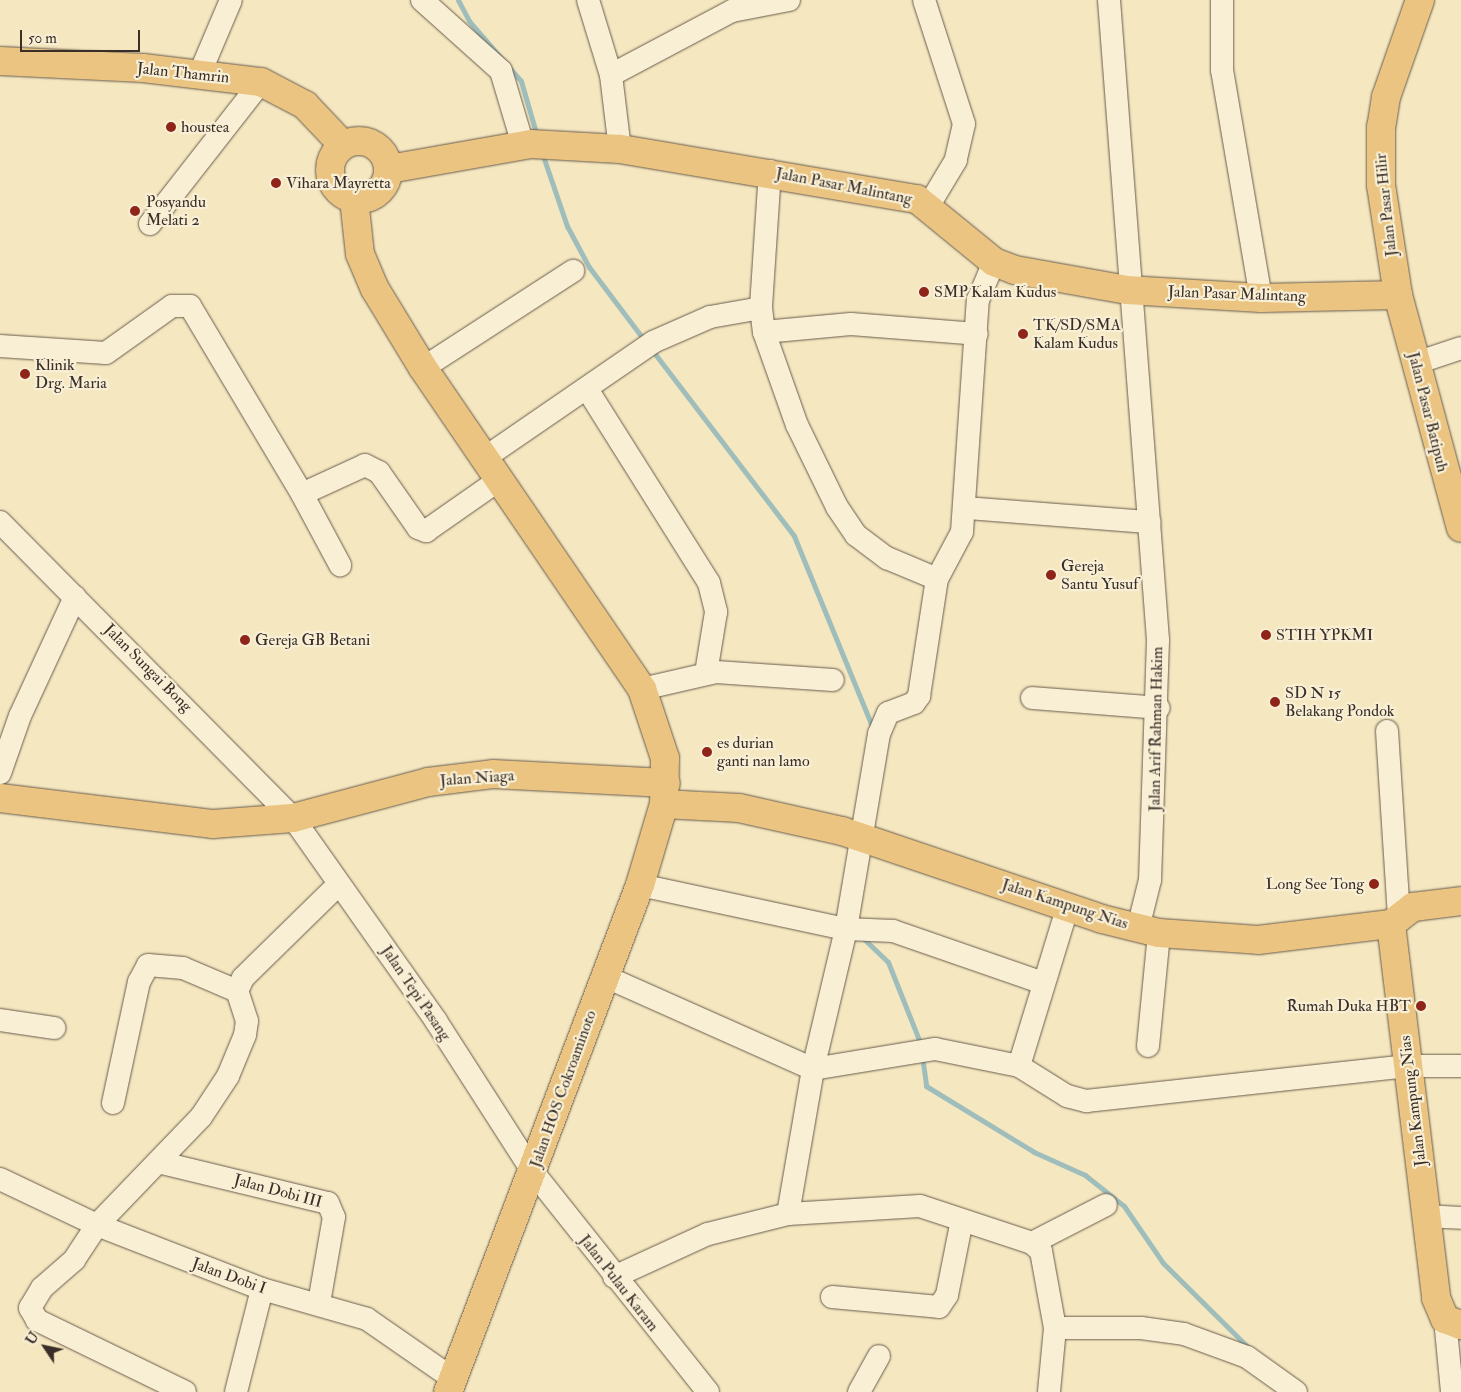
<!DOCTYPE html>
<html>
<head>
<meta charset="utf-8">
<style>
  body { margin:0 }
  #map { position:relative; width:1461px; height:1392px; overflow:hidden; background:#f5e7bf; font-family:"IM FELL Double Pica",serif }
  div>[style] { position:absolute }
  .stream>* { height:5px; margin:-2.5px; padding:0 2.5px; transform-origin:2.5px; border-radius:2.5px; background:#9fbebb }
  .roads { filter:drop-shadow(0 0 1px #695c4e) drop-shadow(0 0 1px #695c4e) }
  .minor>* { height:22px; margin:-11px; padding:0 11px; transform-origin:11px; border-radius:11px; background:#f8efd5 }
  .major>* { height:28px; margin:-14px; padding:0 14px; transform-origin:14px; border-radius:14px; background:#eac480 }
  .major>.ring { margin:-14px; padding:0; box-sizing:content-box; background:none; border:28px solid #eac480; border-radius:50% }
  .dots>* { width:14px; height:14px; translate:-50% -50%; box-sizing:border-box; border:2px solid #f8efd5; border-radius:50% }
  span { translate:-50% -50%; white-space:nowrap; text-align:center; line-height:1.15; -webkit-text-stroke:4.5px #f8efd5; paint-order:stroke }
  .street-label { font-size:16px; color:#3a2e29 }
  .poi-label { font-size:16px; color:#3a2e29 }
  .left { translate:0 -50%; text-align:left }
  .right { translate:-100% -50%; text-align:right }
  .north { position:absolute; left:20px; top:1322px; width:50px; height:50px; -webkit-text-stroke:4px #f8efd5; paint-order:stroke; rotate:304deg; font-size:14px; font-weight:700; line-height:20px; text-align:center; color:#3a2e29 }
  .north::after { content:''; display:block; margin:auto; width:18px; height:22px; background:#3a2e29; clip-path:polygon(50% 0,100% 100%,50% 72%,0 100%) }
  .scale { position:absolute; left:20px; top:30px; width:120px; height:22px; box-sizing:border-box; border:2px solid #3a2e29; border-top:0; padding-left:6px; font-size:15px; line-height:18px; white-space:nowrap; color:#3a2e29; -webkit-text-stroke:4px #f8efd5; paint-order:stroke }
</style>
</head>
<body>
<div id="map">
  <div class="stream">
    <i style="left:458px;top:0;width:24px;rotate:62deg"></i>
    <i style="left:469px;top:21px;width:79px;rotate:49.1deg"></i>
    <i style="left:521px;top:81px;width:57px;rotate:73.8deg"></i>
    <i style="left:542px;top:153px;width:77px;rotate:71.1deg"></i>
    <i style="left:567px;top:226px;width:47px;rotate:61.8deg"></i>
    <i style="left:589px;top:267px;width:93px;rotate:52.9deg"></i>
    <i style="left:652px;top:350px;width:234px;rotate:52.6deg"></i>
    <i style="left:794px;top:536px;width:203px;rotate:67.7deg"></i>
    <i style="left:863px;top:938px;width:35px;rotate:44deg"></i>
    <i style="left:888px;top:962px;width:89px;rotate:68.3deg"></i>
    <i style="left:922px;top:1056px;width:30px;rotate:82deg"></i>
    <i style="left:926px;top:1086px;width:127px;rotate:31.4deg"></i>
    <i style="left:1034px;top:1152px;width:56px;rotate:24.3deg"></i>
    <i style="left:1085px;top:1175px;width:50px;rotate:38.5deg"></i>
    <i style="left:1124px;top:1206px;width:69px;rotate:55.6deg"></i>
    <i style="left:1163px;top:1263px;width:120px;rotate:44.7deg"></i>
  </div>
  <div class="roads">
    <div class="minor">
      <i style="left:422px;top:0;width:106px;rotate:41.9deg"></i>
      <i style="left:501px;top:71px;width:77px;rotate:73.4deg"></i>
      <i style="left:588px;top:0;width:78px;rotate:73deg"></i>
      <i style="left:611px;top:75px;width:75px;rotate:83.1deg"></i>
      <i style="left:924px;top:0;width:130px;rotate:72.1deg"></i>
      <i style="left:964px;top:124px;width:37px;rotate:103deg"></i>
      <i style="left:956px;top:160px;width:52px;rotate:121deg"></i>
      <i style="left:1109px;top:0;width:642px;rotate:85.62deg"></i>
      <i style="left:1158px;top:640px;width:240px;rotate:91.9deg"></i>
      <i style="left:1150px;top:880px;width:49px;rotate:104deg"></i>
      <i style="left:1222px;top:0;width:70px;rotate:90deg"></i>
      <i style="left:1222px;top:70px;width:231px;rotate:80.3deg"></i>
      <i style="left:200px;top:73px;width:79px;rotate:-67deg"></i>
      <i style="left:611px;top:75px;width:137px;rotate:-27.9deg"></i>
      <i style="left:732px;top:11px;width:58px;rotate:-10.9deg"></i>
      <i style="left:770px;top:171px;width:137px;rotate:93.8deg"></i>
      <i style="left:761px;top:308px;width:24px;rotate:83deg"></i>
      <i style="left:764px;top:332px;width:99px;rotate:70.5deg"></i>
      <i style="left:797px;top:425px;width:91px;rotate:64deg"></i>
      <i style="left:837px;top:507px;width:34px;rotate:56deg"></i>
      <i style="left:856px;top:535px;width:39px;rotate:37deg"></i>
      <i style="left:887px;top:558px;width:54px;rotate:22.8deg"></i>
      <i style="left:150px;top:224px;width:180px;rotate:-52deg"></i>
      <i style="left:764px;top:332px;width:87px;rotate:-5.3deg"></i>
      <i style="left:851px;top:324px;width:126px;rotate:4.5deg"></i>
      <i style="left:0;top:346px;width:106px;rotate:3.8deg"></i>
      <i style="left:106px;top:353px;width:81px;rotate:-35.5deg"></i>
      <i style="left:172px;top:306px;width:18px"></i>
      <i style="left:190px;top:306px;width:219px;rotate:59.2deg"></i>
      <i style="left:302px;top:494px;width:69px;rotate:-24.7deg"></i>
      <i style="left:365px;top:465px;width:16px;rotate:27deg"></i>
      <i style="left:379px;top:472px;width:68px;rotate:55.1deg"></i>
      <i style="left:418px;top:528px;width:9px;rotate:21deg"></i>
      <i style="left:426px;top:531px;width:89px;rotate:-34.9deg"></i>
      <i style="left:1416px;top:363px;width:47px;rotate:-18.4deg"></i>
      <i style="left:423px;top:368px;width:179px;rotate:-32.9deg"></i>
      <i style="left:587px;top:389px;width:229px;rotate:57.8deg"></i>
      <i style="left:709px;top:583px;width:30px;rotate:76deg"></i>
      <i style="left:716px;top:612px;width:62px;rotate:99.3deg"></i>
      <i style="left:483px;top:459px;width:206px;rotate:-34.5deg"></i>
      <i style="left:653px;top:342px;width:62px;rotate:-23.7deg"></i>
      <i style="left:710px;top:317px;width:52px;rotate:-10deg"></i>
      <i style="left:302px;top:494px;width:81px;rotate:61.8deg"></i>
      <i style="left:966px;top:508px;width:184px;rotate:4.4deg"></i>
      <i style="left:0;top:522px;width:416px;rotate:45.3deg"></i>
      <i style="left:293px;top:818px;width:248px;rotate:54.8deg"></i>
      <i style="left:436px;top:1021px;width:179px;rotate:57.3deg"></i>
      <i style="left:533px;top:1172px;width:281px;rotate:51.5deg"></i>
      <i style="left:642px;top:689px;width:76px;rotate:-12.9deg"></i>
      <i style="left:716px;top:672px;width:117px;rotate:3.9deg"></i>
      <i style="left:1032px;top:698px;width:127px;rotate:4.5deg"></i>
      <i style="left:1387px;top:731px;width:185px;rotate:86.3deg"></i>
      <i style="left:0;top:773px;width:60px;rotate:-70.7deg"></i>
      <i style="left:20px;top:716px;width:131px;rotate:-65.2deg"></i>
      <i style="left:640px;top:885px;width:211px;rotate:12.1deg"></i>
      <i style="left:846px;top:929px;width:47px;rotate:2.4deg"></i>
      <i style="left:893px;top:931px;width:159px;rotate:19.1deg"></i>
      <i style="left:604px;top:976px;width:229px;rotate:24deg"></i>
      <i style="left:813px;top:1069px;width:124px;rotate:-9.3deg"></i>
      <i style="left:935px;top:1049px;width:86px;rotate:11.4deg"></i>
      <i style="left:1019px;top:1066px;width:57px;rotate:32deg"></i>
      <i style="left:1067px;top:1096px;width:20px;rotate:15deg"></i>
      <i style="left:1086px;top:1101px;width:326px;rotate:-6.2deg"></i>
      <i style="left:1410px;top:1066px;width:51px"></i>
      <i style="left:0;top:1020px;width:55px;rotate:8.4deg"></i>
      <i style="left:1148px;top:1046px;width:114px;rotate:-84.4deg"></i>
      <i style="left:1019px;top:1066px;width:167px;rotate:-73deg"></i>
      <i style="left:113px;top:1103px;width:124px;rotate:-77.9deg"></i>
      <i style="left:139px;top:982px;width:19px;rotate:-62deg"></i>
      <i style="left:148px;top:965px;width:35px;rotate:5deg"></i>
      <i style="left:183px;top:968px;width:59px;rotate:23.1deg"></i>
      <i style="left:158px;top:1162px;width:175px;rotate:13.6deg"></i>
      <i style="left:328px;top:1203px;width:15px;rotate:67deg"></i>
      <i style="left:334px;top:1217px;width:87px;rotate:99.9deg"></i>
      <i style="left:0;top:1179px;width:107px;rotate:25.4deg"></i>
      <i style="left:97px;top:1225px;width:177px;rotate:21.2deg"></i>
      <i style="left:262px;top:1289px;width:109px;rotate:15.9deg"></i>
      <i style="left:367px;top:1319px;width:103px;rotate:34.8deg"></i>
      <i style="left:788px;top:1214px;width:147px;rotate:-80.2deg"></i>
      <i style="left:813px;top:1069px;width:144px;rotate:-76.7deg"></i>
      <i style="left:846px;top:929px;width:198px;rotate:-80.4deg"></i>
      <i style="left:879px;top:734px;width:23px;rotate:-67deg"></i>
      <i style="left:888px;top:713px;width:28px;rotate:-21deg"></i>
      <i style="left:914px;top:703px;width:9px;rotate:-54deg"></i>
      <i style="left:919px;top:696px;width:118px;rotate:-81.3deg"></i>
      <i style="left:937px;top:579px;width:53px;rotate:-62deg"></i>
      <i style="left:962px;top:532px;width:233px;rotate:-86.1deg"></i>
      <i style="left:978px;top:300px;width:41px;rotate:-67.2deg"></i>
      <i style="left:1425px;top:1216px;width:36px;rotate:3deg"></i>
      <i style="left:1032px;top:1243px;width:83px;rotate:-27.2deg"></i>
      <i style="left:614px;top:1277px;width:103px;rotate:-24.6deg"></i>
      <i style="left:708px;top:1234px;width:82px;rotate:-14deg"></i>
      <i style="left:788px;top:1214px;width:132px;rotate:-3.5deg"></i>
      <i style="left:920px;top:1206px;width:118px;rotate:18.3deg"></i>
      <i style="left:1032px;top:1243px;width:12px;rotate:42deg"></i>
      <i style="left:1041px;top:1251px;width:78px;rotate:79.7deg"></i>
      <i style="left:1055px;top:1328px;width:64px;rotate:95.4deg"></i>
      <i style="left:832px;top:1297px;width:107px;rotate:5.3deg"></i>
      <i style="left:939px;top:1307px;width:14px;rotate:-56deg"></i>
      <i style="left:947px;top:1295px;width:76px;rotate:-78.7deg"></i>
      <i style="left:1445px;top:1319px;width:73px;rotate:84.5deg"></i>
      <i style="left:1055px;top:1328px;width:86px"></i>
      <i style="left:1141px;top:1328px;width:43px;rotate:7.9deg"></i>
      <i style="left:1184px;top:1334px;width:67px;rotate:20.1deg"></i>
      <i style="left:1247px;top:1357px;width:60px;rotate:35.5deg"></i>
      <i style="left:185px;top:1392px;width:165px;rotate:-154.1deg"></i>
      <i style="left:37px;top:1320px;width:14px;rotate:-120deg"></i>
      <i style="left:30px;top:1308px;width:23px;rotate:-59deg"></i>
      <i style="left:42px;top:1288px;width:43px;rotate:-41.2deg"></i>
      <i style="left:74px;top:1260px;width:42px;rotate:-56.7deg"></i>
      <i style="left:97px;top:1225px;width:150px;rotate:-46.1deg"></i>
      <i style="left:201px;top:1117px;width:49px;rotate:-56.6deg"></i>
      <i style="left:228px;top:1076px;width:44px;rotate:-67.5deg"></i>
      <i style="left:245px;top:1035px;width:14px;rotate:-82deg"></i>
      <i style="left:247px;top:1021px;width:32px;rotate:-108deg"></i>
      <i style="left:237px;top:991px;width:14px;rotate:-65deg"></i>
      <i style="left:243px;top:978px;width:132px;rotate:-44.4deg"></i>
      <i style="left:236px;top:1392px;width:106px;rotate:-75.8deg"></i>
      <i style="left:859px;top:1392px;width:41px;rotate:-60.9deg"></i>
    </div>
    <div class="major">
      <i style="left:1420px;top:0;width:103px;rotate:109.3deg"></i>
      <i style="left:1386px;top:97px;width:30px;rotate:99deg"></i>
      <i style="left:1381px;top:127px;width:58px;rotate:90deg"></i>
      <i style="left:1381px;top:185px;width:111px;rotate:81.2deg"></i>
      <i style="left:1398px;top:295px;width:241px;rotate:74.9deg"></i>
      <i style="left:0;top:61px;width:143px;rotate:2.8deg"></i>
      <i style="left:143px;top:68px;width:119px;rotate:6.8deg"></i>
      <i style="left:261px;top:82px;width:50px;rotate:27.6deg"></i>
      <i style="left:305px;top:105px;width:55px;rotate:46.5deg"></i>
      <i class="ring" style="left:330px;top:141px;width:30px;height:30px"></i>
      <i style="left:389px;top:169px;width:144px;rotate:-10deg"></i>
      <i style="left:531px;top:144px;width:89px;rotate:3.2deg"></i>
      <i style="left:620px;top:149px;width:301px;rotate:9.6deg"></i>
      <i style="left:917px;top:199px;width:99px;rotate:39.3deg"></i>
      <i style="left:994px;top:262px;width:22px;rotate:21deg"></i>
      <i style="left:1015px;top:270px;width:114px;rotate:10.1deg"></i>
      <i style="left:1127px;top:290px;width:134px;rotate:3.4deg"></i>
      <i style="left:1261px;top:298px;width:137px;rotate:-1.3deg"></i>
      <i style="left:354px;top:199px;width:55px;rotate:83.8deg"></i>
      <i style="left:360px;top:254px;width:38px;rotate:67deg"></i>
      <i style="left:375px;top:289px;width:92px;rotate:58.7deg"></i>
      <i style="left:423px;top:368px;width:389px;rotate:55.7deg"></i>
      <i style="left:642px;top:689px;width:73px;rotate:71.6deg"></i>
      <i style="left:665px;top:758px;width:46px;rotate:91.2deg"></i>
      <i style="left:664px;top:804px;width:84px;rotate:106.5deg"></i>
      <i style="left:640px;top:885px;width:542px;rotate:110.74deg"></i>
      <i style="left:0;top:798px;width:215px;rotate:7deg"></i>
      <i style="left:213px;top:824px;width:80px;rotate:-4.3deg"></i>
      <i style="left:293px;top:818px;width:140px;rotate:-14.9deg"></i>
      <i style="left:428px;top:782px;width:65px;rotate:-7deg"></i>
      <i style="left:493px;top:774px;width:173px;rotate:3deg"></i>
      <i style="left:664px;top:804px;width:75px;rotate:3.1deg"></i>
      <i style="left:739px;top:808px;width:106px;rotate:12.6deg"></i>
      <i style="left:842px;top:831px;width:274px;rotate:18.7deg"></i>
      <i style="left:1102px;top:919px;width:59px;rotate:13.8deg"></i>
      <i style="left:1159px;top:933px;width:99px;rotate:4deg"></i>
      <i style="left:1258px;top:940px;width:134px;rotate:-6.9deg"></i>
      <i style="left:1391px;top:924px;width:377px;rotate:83.1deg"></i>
      <i style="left:1436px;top:1298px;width:23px;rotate:67deg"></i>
      <i style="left:1445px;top:1319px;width:17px;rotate:21deg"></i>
      <i style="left:1391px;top:924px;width:28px;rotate:-38deg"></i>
      <i style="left:1413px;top:907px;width:48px;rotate:-7.1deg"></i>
    </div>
  </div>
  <div class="dots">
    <i style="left:171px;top:127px;background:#8f2418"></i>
    <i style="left:276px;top:183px;background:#8f2418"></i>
    <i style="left:135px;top:211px;background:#8f2418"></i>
    <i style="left:924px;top:292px;background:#8f2418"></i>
    <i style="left:1023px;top:334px;background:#8f2418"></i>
    <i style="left:25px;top:374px;background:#8f2418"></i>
    <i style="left:1051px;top:575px;background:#8f2418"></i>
    <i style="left:1266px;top:635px;background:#8f2418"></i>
    <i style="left:245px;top:640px;background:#8f2418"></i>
    <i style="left:1275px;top:702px;background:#8f2418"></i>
    <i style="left:707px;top:752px;background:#8f2418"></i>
    <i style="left:1374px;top:884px;background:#8f2418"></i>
    <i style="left:1421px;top:1006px;background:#8f2418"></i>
  </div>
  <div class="street-label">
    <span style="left:183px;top:73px;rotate:6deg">Jalan Thamrin</span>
    <span style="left:844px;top:186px;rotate:11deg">Jalan Pasar Malintang</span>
    <span style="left:1386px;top:205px;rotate:-96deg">Jalan Pasar Hilir</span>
    <span style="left:1237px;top:294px;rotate:2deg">Jalan Pasar Malintang</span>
    <span style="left:1428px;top:412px;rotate:76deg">Jalan Pasar Batipuh</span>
    <span style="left:148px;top:668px;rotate:45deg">Jalan Sungai Bong</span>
    <span style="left:1156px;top:729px;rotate:-89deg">Jalan Arif Rahman Hakim</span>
    <span style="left:477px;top:778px;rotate:-4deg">Jalan Niaga</span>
    <span style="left:1065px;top:904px;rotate:18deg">Jalan Kampung Nias</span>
    <span style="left:416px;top:993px;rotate:56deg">Jalan Tepi Pasang</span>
    <span style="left:563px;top:1089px;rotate:-70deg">Jalan HOS Cokroaminoto</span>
    <span style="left:1413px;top:1101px;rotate:-97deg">Jalan Kampung Nias</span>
    <span style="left:278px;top:1191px;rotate:15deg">Jalan Dobi III</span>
    <span style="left:229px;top:1276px;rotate:20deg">Jalan Dobi I</span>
    <span style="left:619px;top:1283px;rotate:52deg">Jalan Pulau Karam</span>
  </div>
  <div class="poi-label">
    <span class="left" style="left:181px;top:127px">houstea</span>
    <span class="left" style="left:286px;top:183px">Vihara Mayretta</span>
    <span class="left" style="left:146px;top:211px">Posyandu<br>Melati 2</span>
    <span class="left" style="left:934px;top:292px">SMP Kalam Kudus</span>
    <span class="left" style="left:1033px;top:334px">TK/SD/SMA<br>Kalam Kudus</span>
    <span class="left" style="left:35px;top:374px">Klinik<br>Drg. Maria</span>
    <span class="left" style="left:1061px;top:575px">Gereja<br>Santu Yusuf</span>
    <span class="left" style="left:1276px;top:635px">STIH YPKMI</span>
    <span class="left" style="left:255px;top:640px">Gereja GB Betani</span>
    <span class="left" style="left:1285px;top:702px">SD N 15<br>Belakang Pondok</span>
    <span class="left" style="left:717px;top:752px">es durian<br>ganti nan lamo</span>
    <span class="right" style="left:1364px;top:884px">Long See Tong</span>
    <span class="right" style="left:1411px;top:1006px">Rumah Duka HBT</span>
  </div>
  <div class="north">U</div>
  <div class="scale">50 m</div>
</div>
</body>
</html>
